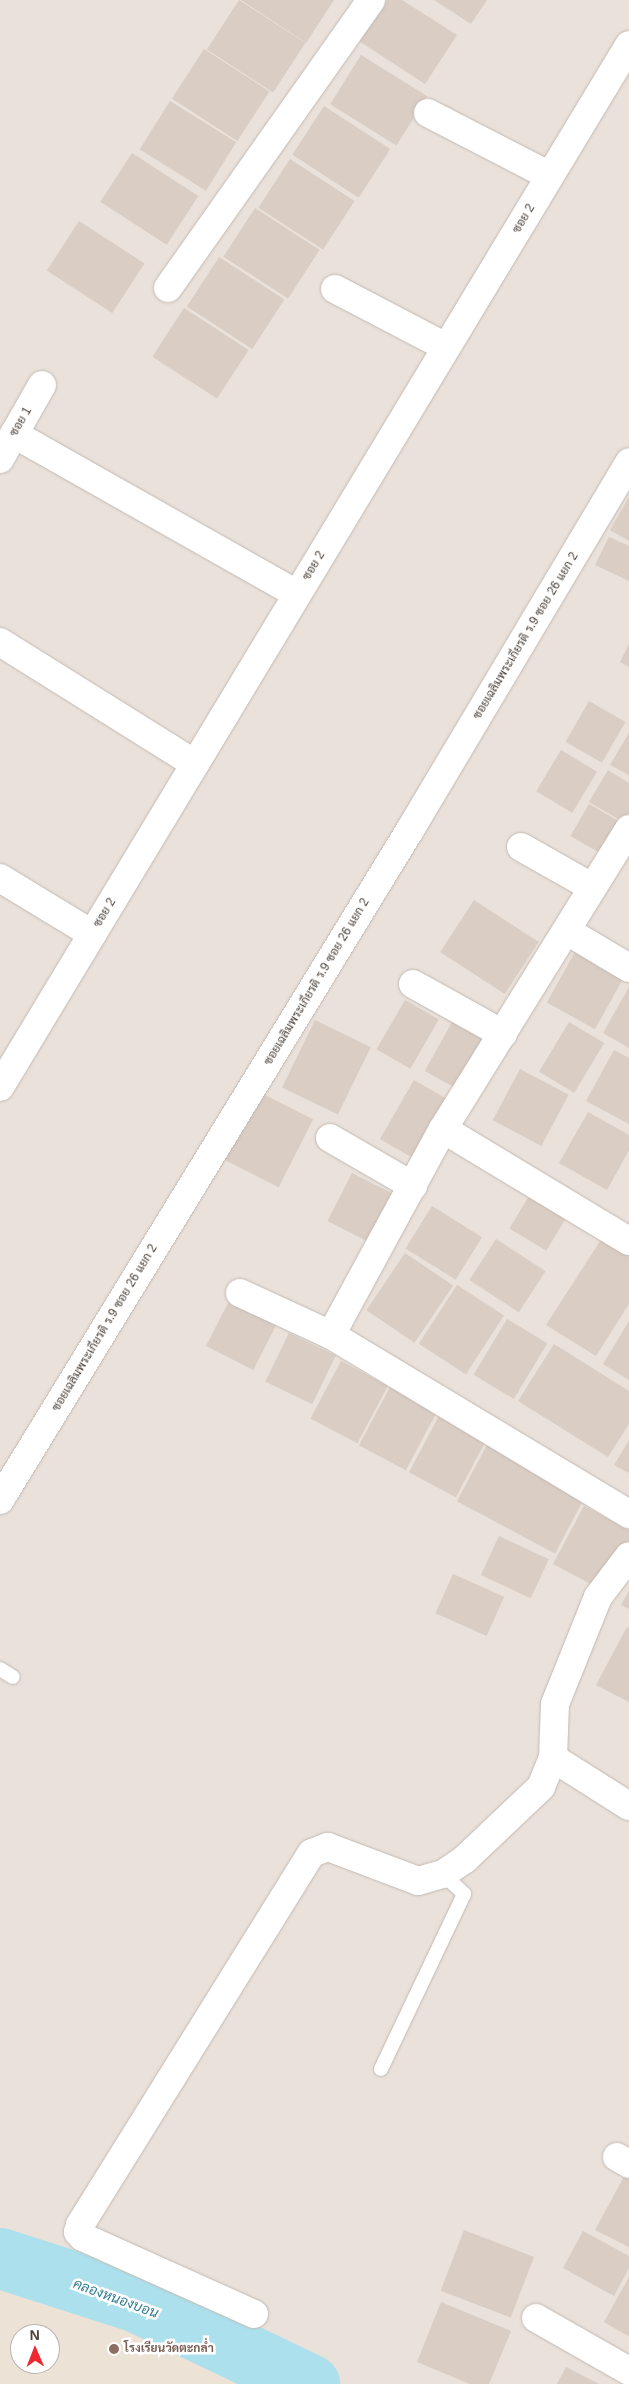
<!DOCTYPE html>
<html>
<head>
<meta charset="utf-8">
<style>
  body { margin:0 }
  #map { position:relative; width:629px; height:2384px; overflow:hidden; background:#f5f0ec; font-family:Helvetica,Sarabun,sans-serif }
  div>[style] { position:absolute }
  .residential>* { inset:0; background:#e9e1da }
  .education>* { inset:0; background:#ede2d6 }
  .river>* { height:61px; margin:-30.5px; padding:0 30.5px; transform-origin:30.5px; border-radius:30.5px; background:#ace0ed }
  .building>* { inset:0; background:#d9cdc4; transform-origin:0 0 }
  .roads { filter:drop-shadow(0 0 1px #c3b9b1) drop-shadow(0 0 1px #c3b9b1) }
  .lane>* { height:14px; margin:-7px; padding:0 7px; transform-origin:7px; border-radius:7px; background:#fff }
  .street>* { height:28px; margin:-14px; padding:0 14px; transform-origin:14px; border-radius:14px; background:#fff }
  .dots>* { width:14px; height:14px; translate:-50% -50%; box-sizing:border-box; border:2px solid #fff; border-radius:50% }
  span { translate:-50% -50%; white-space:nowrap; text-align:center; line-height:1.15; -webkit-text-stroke:5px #fff; paint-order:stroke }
  .street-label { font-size:12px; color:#494039 }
  .education-label { font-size:12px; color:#785e54; font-weight:700 }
  .left { translate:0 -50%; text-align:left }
  .water-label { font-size:14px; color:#2f7b90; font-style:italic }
  .north { position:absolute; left:10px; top:2324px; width:50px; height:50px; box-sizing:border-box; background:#fff; border:1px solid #b6b3b0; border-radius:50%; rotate:359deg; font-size:14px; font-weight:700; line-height:20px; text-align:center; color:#494039 }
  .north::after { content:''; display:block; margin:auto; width:18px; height:22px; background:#ee2932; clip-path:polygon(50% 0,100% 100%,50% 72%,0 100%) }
</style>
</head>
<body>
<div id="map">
  <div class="residential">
    <i style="clip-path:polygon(evenodd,0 0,629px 0,629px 2384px,0 2384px,0 0,20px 2334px,50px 2334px,50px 2364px,20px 2364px,20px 2334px)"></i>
  </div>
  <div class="education">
    <i style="clip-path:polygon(evenodd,0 2286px,85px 2312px,267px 2384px,0 2384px,0 2286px,20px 2334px,50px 2334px,50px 2364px,20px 2364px,20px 2334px)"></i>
  </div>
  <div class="river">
    <i style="left:0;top:2258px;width:144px;rotate:17.8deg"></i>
    <i style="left:137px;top:2302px;width:191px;rotate:25.5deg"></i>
  </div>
  <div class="building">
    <i style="left:239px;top:0;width:79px;height:59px;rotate:33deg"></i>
    <i style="clip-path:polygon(241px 0,334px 0,306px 43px)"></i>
    <i style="clip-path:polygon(387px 0,402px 0,457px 35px,425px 84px,359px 41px)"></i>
    <i style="clip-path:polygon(434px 0,487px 0,471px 24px)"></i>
    <i style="left:204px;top:49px;width:78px;height:59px;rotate:33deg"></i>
    <i style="left:361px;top:55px;width:78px;height:58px;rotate:32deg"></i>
    <i style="left:170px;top:101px;width:78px;height:57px;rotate:32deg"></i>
    <i style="left:324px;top:106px;width:79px;height:58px;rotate:33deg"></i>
    <i style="left:132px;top:153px;width:79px;height:58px;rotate:33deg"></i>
    <i style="left:290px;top:159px;width:77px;height:58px;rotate:33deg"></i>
    <i style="left:255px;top:208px;width:77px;height:58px;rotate:33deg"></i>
    <i style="left:79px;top:221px;width:78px;height:59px;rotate:33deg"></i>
    <i style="left:219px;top:257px;width:78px;height:59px;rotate:33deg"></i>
    <i style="left:184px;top:308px;width:77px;height:58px;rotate:33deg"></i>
    <i style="clip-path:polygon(629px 497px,629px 541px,610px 530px)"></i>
    <i style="clip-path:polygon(609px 537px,629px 546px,629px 581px,595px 565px)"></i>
    <i style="clip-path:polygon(629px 644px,629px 667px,620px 662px)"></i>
    <i style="left:589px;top:701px;width:42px;height:47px;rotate:30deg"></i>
    <i style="clip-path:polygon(629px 733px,629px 775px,610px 765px)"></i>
    <i style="left:561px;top:750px;width:42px;height:48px;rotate:31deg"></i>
    <i style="clip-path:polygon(608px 770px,629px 783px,629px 815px,625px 823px,589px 802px)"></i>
    <i style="left:589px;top:804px;width:42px;height:37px;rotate:30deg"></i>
    <i style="left:474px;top:900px;width:77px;height:62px;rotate:33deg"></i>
    <i style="left:576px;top:950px;width:55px;height:60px;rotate:29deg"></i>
    <i style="clip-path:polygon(629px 987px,629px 1048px,603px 1033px)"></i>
    <i style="left:405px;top:1000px;width:39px;height:57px;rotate:30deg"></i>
    <i style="left:315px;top:1020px;width:62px;height:75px;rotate:26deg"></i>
    <i style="left:452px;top:1022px;width:39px;height:56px;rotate:29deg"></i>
    <i style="left:569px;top:1022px;width:41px;height:58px;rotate:31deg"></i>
    <i style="clip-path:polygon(614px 1050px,629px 1058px,629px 1124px,586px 1101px)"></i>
    <i style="left:520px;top:1069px;width:55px;height:58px;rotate:28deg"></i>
    <i style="left:414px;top:1080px;width:38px;height:68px;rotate:30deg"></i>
    <i style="left:257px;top:1091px;width:63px;height:76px;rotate:27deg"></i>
    <i style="clip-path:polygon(588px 1112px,629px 1135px,629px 1150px,607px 1190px,559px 1163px)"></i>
    <i style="left:352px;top:1173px;width:53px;height:54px;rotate:27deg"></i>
    <i style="left:529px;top:1196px;width:43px;height:38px;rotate:31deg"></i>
    <i style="left:432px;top:1206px;width:59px;height:50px;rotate:32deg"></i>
    <i style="clip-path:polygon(604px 1235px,629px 1251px,629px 1304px,596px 1356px,546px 1325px)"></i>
    <i style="left:496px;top:1239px;width:59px;height:49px;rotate:33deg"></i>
    <i style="left:405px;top:1253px;width:58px;height:69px;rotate:34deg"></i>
    <i style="left:457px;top:1285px;width:56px;height:70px;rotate:33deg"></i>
    <i style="left:231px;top:1297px;width:53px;height:55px;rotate:27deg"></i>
    <i style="left:507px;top:1319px;width:47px;height:65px;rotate:31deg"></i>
    <i style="clip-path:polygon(629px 1321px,629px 1380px,603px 1364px)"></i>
    <i style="left:289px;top:1333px;width:52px;height:54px;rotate:26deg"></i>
    <i style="clip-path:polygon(554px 1344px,629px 1391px,629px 1424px,608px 1457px,518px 1401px)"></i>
    <i style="left:341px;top:1361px;width:53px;height:65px;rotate:28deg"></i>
    <i style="left:390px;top:1387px;width:53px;height:66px;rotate:28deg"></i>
    <i style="left:440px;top:1414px;width:53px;height:66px;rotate:28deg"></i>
    <i style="clip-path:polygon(629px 1440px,629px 1473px,614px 1465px)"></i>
    <i style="left:488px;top:1443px;width:111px;height:66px;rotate:28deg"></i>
    <i style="clip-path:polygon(584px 1506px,629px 1530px,629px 1544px,604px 1591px,553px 1564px)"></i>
    <i style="left:499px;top:1536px;width:55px;height:43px;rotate:25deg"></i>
    <i style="left:453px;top:1574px;width:56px;height:43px;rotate:24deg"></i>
    <i style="clip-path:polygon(629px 1591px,629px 1609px,621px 1605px)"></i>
    <i style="clip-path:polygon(627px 1627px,629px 1628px,629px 1702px,596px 1685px)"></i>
    <i style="clip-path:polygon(626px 2173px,629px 2175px,629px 2247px,595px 2230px)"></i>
    <i style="left:464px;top:2230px;width:75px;height:65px;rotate:21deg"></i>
    <i style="clip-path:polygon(583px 2231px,629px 2256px,629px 2268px,614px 2296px,563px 2268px)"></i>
    <i style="clip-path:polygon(629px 2277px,629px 2335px,628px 2336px,604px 2322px)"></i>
    <i style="clip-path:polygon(441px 2302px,511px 2331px,489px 2384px,470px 2384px,417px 2362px)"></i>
    <i style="clip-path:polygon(566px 2367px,599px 2384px,557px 2384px)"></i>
  </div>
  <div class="roads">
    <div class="lane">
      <i style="left:0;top:1669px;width:15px;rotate:32deg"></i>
      <i style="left:381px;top:2069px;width:194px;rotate:-64.6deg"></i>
      <i style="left:464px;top:1894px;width:29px;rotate:-136deg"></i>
    </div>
    <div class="street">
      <i style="left:428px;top:113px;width:137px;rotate:27.3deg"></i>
      <i style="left:168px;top:288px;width:352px;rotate:-54.8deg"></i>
      <i style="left:335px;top:289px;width:125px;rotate:27.6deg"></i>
      <i style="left:14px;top:434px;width:325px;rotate:29.5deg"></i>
      <i style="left:0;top:459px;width:85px;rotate:-60.4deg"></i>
      <i style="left:0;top:642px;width:230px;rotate:32deg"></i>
      <i style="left:521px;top:847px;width:79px;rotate:29.5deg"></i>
      <i style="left:0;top:878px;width:108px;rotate:31.3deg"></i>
      <i style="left:567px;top:931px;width:72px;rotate:30.8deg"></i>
      <i style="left:413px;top:984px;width:103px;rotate:29.1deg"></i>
      <i style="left:0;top:1087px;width:1217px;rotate:-58.88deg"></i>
      <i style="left:443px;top:1129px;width:217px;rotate:31.1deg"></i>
      <i style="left:330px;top:1138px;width:96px;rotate:30deg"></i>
      <i style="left:240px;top:1293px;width:100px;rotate:24.8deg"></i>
      <i style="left:331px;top:1335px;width:348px;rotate:31deg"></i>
      <i style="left:331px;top:1335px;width:234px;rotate:-61.5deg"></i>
      <i style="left:443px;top:1129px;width:353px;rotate:-58.2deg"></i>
      <i style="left:0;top:1500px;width:785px;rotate:-58.54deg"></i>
      <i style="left:410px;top:830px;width:428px;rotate:-59.2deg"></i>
      <i style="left:553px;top:1758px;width:90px;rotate:32.3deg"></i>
      <i style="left:617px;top:2157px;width:14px;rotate:30deg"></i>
      <i style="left:254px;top:2314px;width:188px;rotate:-155.8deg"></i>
      <i style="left:83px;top:2237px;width:7px;rotate:-135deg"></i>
      <i style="left:78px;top:2232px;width:7px;rotate:-74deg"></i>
      <i style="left:80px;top:2225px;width:438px;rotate:-58.1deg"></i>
      <i style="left:312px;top:1853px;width:17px;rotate:-21deg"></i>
      <i style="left:328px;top:1847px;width:96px;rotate:20.7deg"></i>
      <i style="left:418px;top:1881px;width:26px;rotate:-16deg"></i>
      <i style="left:443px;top:1874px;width:27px;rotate:-34deg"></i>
      <i style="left:465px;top:1859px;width:105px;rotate:-43.5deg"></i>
      <i style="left:541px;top:1787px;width:31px;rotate:-68deg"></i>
      <i style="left:553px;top:1758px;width:54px;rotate:-87.9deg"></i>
      <i style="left:555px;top:1704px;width:115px;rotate:-68.1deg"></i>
      <i style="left:598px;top:1597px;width:51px;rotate:-52.9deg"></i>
      <i style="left:536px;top:2318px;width:107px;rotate:29.7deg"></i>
    </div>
  </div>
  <div class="dots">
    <i style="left:114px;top:2349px;background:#8d6e63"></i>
  </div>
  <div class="street-label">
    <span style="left:524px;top:219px;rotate:-59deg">ซอย 2</span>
    <span style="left:21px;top:422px;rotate:-60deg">ซอย 1</span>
    <span style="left:314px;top:566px;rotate:-59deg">ซอย 2</span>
    <span style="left:526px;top:636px;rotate:-59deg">ซอยเฉลิมพระเกียรติ ร.9 ซอย 26 แยก 2</span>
    <span style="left:105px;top:913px;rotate:-59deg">ซอย 2</span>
    <span style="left:317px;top:982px;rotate:-59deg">ซอยเฉลิมพระเกียรติ ร.9 ซอย 26 แยก 2</span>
    <span style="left:105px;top:1328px;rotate:-59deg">ซอยเฉลิมพระเกียรติ ร.9 ซอย 26 แยก 2</span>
  </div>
  <div class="education-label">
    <span class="left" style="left:124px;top:2349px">โรงเรียนวัดตะกล่ำ</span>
  </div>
  <div class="water-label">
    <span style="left:116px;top:2298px;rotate:20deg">คลองหนองบอน</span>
  </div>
  <div class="north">N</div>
</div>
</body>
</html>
